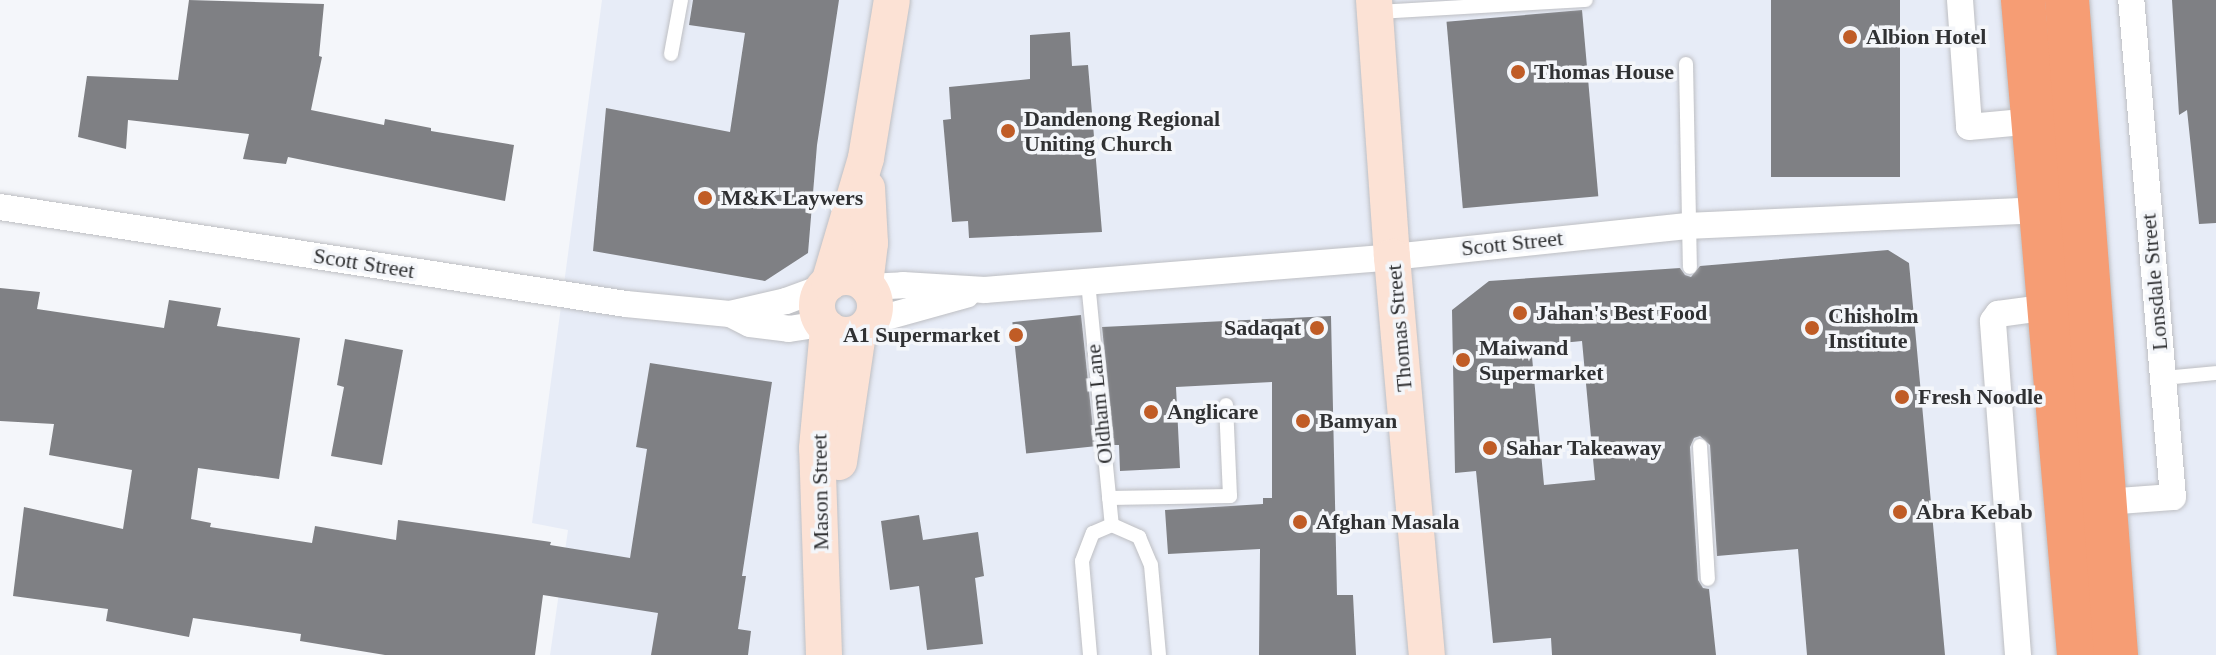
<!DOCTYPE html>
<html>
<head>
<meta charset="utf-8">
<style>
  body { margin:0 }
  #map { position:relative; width:2216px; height:655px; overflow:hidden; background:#f4f6fa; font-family:Georgia,serif }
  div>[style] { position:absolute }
  .built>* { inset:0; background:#e7ecf7 }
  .building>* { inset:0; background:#7f8084; transform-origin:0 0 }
  .roads { filter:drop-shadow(0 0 2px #bebfc3) drop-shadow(0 0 2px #bebfc3) }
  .lane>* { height:14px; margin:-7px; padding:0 7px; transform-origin:7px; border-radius:7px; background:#fff }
  .street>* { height:26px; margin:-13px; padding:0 13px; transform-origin:13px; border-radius:13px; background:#fff }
  .secondary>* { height:36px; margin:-18px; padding:0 18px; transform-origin:18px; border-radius:18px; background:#fce2d5 }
  .secondary>.ring { margin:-18px; padding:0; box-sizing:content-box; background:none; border:36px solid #fce2d5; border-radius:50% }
  .highway>* { height:44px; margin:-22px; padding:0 22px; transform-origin:22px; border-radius:22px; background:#f69d74 }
  .dots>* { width:22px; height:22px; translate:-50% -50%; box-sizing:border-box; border:4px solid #f4f6fa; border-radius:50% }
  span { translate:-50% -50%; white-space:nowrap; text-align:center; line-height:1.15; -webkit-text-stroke:7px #f4f6fa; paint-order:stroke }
  .poi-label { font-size:22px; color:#303133; font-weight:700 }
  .left { translate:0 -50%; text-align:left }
  .right { translate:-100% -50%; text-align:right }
  .street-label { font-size:22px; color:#303133 }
</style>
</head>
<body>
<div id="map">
  <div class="built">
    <i style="clip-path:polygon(602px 0,2216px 0,2216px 655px,550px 655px,568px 530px,532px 523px)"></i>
  </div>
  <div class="building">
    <i style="clip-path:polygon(189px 0,324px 4px,319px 56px,322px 57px,311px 110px,384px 125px,385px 119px,431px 128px,431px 131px,514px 145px,505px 201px,288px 157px,286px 164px,243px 159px,249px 134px,128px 120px,126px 149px,78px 137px,87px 76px,178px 80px)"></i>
    <i style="clip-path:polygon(693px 0,839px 0,817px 145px,808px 253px,765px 281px,593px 251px,606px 108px,730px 132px,745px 33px,689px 25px)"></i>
    <i style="left:1771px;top:0;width:129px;height:177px"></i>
    <i style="clip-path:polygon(2172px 0,2216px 0,2216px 223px,2199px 224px,2187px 110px,2179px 115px)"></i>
    <i style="left:1582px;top:10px;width:187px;height:136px;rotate:85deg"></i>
    <i style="clip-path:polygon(1070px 32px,1072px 66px,1088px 65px,1102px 232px,969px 238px,968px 221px,952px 222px,943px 120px,951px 119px,949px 87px,1030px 79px,1030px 35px)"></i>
    <i style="clip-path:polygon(evenodd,1888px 250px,1909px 263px,1945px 655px,1807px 655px,1798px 549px,1717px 556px,1710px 445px,1700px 436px,1694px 438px,1690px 447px,1698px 580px,1703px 588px,1709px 589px,1716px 655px,1552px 655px,1551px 638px,1493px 643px,1476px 471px,1455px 473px,1452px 310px,1489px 281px,1680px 268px,1685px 275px,1691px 277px,1700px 266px,1888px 250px,1582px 341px,1595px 480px,1544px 485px,1531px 346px,1582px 341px)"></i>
    <i style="clip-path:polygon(0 288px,40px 292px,37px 309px,164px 328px,169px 300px,221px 308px,217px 326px,300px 338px,279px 479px,198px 468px,191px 519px,211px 523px,210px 527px,312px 543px,315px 526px,396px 540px,398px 520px,551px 542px,550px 545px,630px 558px,647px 449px,636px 447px,650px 363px,772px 382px,742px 576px,746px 576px,738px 629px,751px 631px,748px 655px,651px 655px,658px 613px,543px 595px,535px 655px,385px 655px,300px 641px,301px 634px,193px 618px,189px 637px,106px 621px,108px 609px,13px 596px,24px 507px,123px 529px,132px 470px,49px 455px,54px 424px,0 421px)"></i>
    <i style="left:1081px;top:315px;width:132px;height:69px;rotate:84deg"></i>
    <i style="clip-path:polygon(1331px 316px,1337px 595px,1353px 595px,1356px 655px,1259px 655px,1260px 549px,1168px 554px,1165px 510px,1263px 504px,1263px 498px,1272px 498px,1272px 382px,1176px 387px,1180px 468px,1120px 471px,1119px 445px,1114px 445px,1102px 327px)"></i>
    <i style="clip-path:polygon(345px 339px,403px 350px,382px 465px,331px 456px,344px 387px,337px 385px)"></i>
    <i style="clip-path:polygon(919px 515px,923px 540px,978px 532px,984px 576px,975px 578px,983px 644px,927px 650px,919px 586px,890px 590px,881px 521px)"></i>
  </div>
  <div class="roads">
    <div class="lane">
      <i style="left:1376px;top:12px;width:210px;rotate:-3.3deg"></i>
      <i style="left:671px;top:54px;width:55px;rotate:-79.5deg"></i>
      <i style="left:1686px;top:64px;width:203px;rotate:88.9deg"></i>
      <i style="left:1088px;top:282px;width:244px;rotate:84.4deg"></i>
      <i style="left:2163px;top:378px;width:53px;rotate:-5.4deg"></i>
      <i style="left:1700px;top:446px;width:133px;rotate:86.6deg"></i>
      <i style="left:1109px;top:498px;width:121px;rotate:-0.9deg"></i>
      <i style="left:1230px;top:496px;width:91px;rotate:-92.5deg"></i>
      <i style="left:1090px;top:655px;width:94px;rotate:-94.9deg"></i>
      <i style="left:1082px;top:561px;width:30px;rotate:-69deg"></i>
      <i style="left:1093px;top:533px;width:21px;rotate:-23deg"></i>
      <i style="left:1112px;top:525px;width:30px;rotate:24deg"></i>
      <i style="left:1139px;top:537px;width:30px;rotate:67deg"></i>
      <i style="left:1151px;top:565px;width:90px;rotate:84.9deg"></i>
    </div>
    <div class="street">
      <i style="left:1960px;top:0;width:127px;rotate:85.9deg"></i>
      <i style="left:1969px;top:127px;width:65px;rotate:-5.3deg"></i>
      <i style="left:0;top:207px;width:633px;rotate:8.81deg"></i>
      <i style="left:626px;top:304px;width:104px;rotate:5.5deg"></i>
      <i style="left:730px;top:314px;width:57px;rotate:-13.1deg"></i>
      <i style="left:786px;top:301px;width:40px;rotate:-20.2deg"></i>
      <i style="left:868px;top:287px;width:35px;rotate:-3deg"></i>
      <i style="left:903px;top:285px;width:82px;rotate:3.5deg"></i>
      <i style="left:985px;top:290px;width:408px;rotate:-4.6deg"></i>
      <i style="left:1392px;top:257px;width:298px;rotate:-6deg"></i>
      <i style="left:1688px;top:226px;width:353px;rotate:-2.6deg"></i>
      <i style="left:730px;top:314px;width:22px;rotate:27deg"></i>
      <i style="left:750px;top:324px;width:39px;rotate:7deg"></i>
      <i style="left:789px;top:329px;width:33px;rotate:-9deg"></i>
      <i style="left:872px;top:321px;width:98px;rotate:-15.5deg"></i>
      <i style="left:2105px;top:502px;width:68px;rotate:-4.2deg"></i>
      <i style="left:2173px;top:497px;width:499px;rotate:-94.8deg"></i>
      <i style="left:2018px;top:655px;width:335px;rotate:-94.3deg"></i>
      <i style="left:1993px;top:321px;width:9px;rotate:-54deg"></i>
      <i style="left:1998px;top:314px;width:51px;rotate:-7.8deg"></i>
    </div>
    <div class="secondary">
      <i style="left:1374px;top:0;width:258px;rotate:86deg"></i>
      <i style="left:1392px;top:257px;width:400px;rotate:85deg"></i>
      <i class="ring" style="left:817px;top:277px;width:22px;height:22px"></i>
      <i style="left:829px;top:283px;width:130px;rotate:-73.5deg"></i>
      <i style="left:866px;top:158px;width:160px;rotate:-80.7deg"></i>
      <i style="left:865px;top:284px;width:41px;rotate:-83deg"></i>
      <i style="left:870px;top:243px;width:55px;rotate:-93.1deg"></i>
      <i style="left:839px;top:462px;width:130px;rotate:-81.6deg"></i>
      <i style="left:824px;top:655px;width:207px;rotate:-91.9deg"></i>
      <i style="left:817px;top:448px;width:120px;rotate:-84.7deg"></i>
    </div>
    <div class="highway">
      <i style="left:2023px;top:0;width:657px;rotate:85.11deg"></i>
      <i style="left:2067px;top:0;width:657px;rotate:85.72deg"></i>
    </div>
  </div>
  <div class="dots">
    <i style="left:1850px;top:37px;background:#c05c26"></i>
    <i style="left:1518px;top:72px;background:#c05c26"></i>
    <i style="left:1008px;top:131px;background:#c05c26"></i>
    <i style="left:705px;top:198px;background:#c05c26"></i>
    <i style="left:1520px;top:313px;background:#c05c26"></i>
    <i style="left:1317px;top:328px;background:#c05c26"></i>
    <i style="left:1812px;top:328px;background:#c05c26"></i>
    <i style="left:1016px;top:335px;background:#c05c26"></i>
    <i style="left:1463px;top:360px;background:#c05c26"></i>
    <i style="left:1902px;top:397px;background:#c05c26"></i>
    <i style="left:1151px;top:412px;background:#c05c26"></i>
    <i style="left:1303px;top:421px;background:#c05c26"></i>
    <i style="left:1490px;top:448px;background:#c05c26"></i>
    <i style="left:1900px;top:512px;background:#c05c26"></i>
    <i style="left:1300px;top:522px;background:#c05c26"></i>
  </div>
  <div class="poi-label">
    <span class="left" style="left:1866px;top:37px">Albion Hotel</span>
    <span class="left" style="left:1534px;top:72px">Thomas House</span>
    <span class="left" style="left:1024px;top:131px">Dandenong Regional<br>Uniting Church</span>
    <span class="left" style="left:721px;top:198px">M&amp;K Laywers</span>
    <span class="left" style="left:1536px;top:313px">Jahan's Best Food</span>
    <span class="left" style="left:1828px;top:328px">Chisholm<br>Institute</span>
    <span class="right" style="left:1301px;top:328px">Sadaqat</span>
    <span class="right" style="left:1000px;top:335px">A1 Supermarket</span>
    <span class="left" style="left:1479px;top:360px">Maiwand<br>Supermarket</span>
    <span class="left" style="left:1918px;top:397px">Fresh Noodle</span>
    <span class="left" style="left:1167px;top:412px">Anglicare</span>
    <span class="left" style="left:1319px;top:421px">Bamyan</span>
    <span class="left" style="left:1506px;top:448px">Sahar Takeaway</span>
    <span class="left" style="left:1916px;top:512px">Abra Kebab</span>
    <span class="left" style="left:1316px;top:522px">Afghan Masala</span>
  </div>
  <div class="street-label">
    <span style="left:1512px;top:243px;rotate:-6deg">Scott Street</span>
    <span style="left:364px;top:263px;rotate:9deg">Scott Street</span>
    <span style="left:2154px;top:282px;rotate:-95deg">Lonsdale Street</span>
    <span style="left:1399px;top:328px;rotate:-95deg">Thomas Street</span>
    <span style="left:1099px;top:404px;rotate:-96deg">Oldham Lane</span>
    <span style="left:820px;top:492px;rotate:-91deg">Mason Street</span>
  </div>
</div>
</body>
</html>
